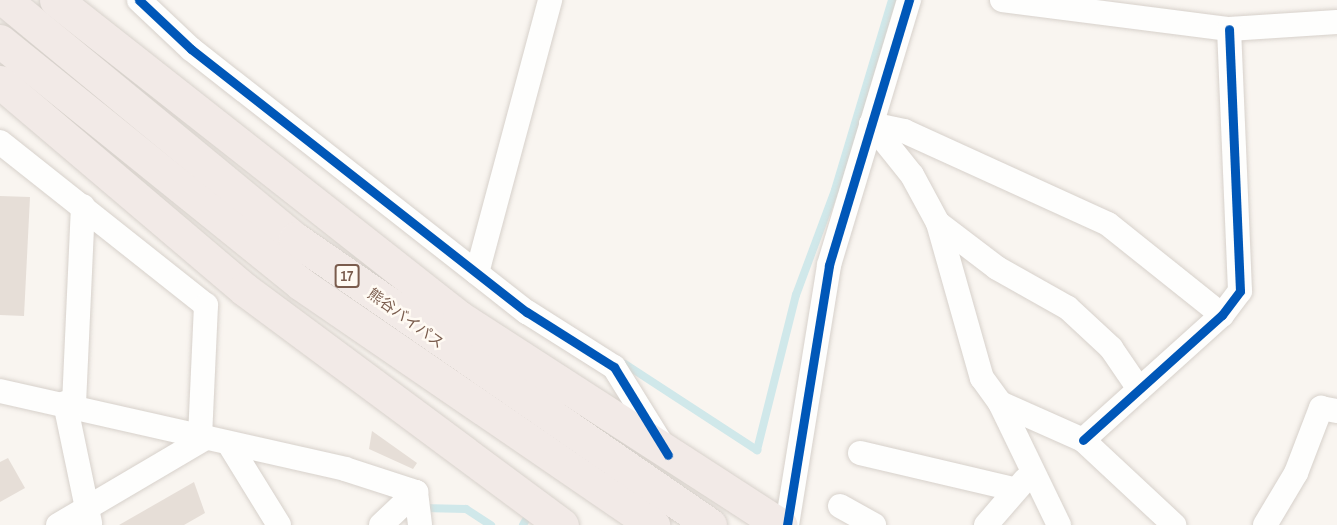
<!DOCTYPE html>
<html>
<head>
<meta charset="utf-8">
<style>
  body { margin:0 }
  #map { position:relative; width:1337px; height:525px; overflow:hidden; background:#f9f5f0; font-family:"Archivo Narrow","Noto Sans JP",sans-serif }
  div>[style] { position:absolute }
  .stream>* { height:8px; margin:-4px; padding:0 4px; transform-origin:4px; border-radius:4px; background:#d0e8ea }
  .building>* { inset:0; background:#e6ded7 }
  .roads { filter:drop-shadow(0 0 2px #d7d1cb) drop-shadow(0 0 2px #d7d1cb) }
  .minor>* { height:24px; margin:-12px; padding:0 12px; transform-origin:12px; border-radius:12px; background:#fefefd }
  .highway>* { height:33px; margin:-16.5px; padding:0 16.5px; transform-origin:16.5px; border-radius:16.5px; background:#f2eae7 }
  .cycleway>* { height:9px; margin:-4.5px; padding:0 4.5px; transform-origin:4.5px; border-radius:4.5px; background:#0057b8 }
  span { translate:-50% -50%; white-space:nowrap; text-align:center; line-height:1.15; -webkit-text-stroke:5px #fffaf3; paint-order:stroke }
  .shield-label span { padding:2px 4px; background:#fffaf3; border:2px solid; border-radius:4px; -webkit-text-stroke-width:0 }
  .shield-label { font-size:14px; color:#7a5c4d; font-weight:700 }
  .street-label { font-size:15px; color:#7a5c4d }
</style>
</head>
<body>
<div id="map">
  <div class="stream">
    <i style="left:625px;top:364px;width:158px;rotate:33.1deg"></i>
    <i style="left:757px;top:450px;width:160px;rotate:-75.9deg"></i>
    <i style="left:796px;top:295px;width:112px;rotate:-69.6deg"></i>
    <i style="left:835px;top:190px;width:198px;rotate:-73.3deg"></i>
    <i style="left:422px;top:508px;width:44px;rotate:1.3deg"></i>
    <i style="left:466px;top:509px;width:30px;rotate:33deg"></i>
    <i style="left:523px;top:525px;width:8px;rotate:-60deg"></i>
  </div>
  <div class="building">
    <i style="clip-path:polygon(0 196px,30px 197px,24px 316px,0 315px)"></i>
    <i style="clip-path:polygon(372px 431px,417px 463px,413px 469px,369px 449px)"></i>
    <i style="clip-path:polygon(8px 458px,25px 488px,0 502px,0 462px)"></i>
    <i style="clip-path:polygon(194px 482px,205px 513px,184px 525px,119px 525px)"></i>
  </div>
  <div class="roads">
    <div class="minor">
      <i style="left:139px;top:0;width:71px;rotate:43.3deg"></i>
      <i style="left:191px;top:49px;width:427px;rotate:38.1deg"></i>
      <i style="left:527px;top:312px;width:103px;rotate:32.3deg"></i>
      <i style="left:614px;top:367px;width:93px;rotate:58.2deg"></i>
      <i style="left:1002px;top:0;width:229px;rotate:7.3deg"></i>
      <i style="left:1229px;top:29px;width:108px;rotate:-3.7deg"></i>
      <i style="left:871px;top:124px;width:65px;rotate:51.2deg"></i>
      <i style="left:912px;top:175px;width:55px;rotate:61.6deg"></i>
      <i style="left:938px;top:223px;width:161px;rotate:74.2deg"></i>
      <i style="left:982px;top:378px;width:31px;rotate:54deg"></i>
      <i style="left:1000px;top:403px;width:136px;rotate:64.2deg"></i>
      <i style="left:871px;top:124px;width:34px;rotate:12deg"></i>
      <i style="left:904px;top:131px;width:224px;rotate:24.5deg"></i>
      <i style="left:1108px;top:224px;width:146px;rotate:38.6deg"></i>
      <i style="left:0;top:142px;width:263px;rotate:38.4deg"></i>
      <i style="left:206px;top:305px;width:133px;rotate:92.6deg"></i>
      <i style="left:938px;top:223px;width:74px;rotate:37.3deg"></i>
      <i style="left:997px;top:268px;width:81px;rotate:29.4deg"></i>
      <i style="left:1068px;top:308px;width:59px;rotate:42.9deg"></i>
      <i style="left:1111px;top:348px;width:50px;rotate:55.7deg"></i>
      <i style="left:477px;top:273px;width:283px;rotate:-75deg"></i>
      <i style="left:0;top:391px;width:354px;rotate:12.7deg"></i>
      <i style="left:345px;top:469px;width:75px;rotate:17.9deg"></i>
      <i style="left:65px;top:403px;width:123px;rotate:78.2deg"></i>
      <i style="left:1000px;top:403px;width:91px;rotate:24deg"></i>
      <i style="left:1083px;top:440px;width:125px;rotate:43deg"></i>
      <i style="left:74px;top:404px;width:198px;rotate:-87.4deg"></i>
      <i style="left:1083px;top:440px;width:187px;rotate:-42deg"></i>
      <i style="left:1222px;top:315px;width:30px;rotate:-53deg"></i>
      <i style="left:1240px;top:291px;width:262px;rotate:-92.4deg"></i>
      <i style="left:229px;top:444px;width:95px;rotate:58.3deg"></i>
      <i style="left:860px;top:453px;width:157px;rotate:13.2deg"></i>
      <i style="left:416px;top:492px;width:33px;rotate:83deg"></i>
      <i style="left:840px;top:506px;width:39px;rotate:29deg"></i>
      <i style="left:58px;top:525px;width:169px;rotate:-30.5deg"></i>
      <i style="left:381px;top:525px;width:48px;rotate:-43.3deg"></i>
      <i style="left:787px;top:525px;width:263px;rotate:-80.8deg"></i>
      <i style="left:829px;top:265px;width:277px;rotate:-73.2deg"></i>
      <i style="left:986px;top:525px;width:60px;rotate:-49.1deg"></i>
      <i style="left:1265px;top:525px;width:61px;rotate:-59.2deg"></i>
      <i style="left:1296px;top:473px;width:70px;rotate:-69deg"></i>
      <i style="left:1321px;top:408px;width:16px;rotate:11deg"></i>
    </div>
    <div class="highway">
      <i style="left:5px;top:0;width:376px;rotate:39.5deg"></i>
      <i style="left:295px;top:239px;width:504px;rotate:34.57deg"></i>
      <i style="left:56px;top:0;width:513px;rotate:38.19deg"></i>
      <i style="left:459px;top:317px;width:383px;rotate:32.9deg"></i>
      <i style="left:0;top:41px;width:387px;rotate:38.9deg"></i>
      <i style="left:301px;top:284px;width:427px;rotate:34.4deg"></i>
      <i style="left:0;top:82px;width:320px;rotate:40.3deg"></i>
      <i style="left:244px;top:289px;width:396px;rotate:36.6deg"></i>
    </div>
  </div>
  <div class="cycleway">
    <i style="left:139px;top:0;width:71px;rotate:43.3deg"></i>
    <i style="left:191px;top:49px;width:427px;rotate:38.1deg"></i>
    <i style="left:527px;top:312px;width:103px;rotate:32.3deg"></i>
    <i style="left:614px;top:367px;width:103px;rotate:58.5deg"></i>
    <i style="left:1083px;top:440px;width:187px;rotate:-42deg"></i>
    <i style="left:1222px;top:315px;width:30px;rotate:-53deg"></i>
    <i style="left:1240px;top:291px;width:262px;rotate:-92.4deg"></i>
    <i style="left:787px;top:525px;width:263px;rotate:-80.8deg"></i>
    <i style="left:829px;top:265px;width:277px;rotate:-73.2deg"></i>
  </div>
  <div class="shield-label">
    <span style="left:347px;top:276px">17</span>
  </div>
  <div class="street-label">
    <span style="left:406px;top:318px;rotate:36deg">熊谷バイパス</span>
  </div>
</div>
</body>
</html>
